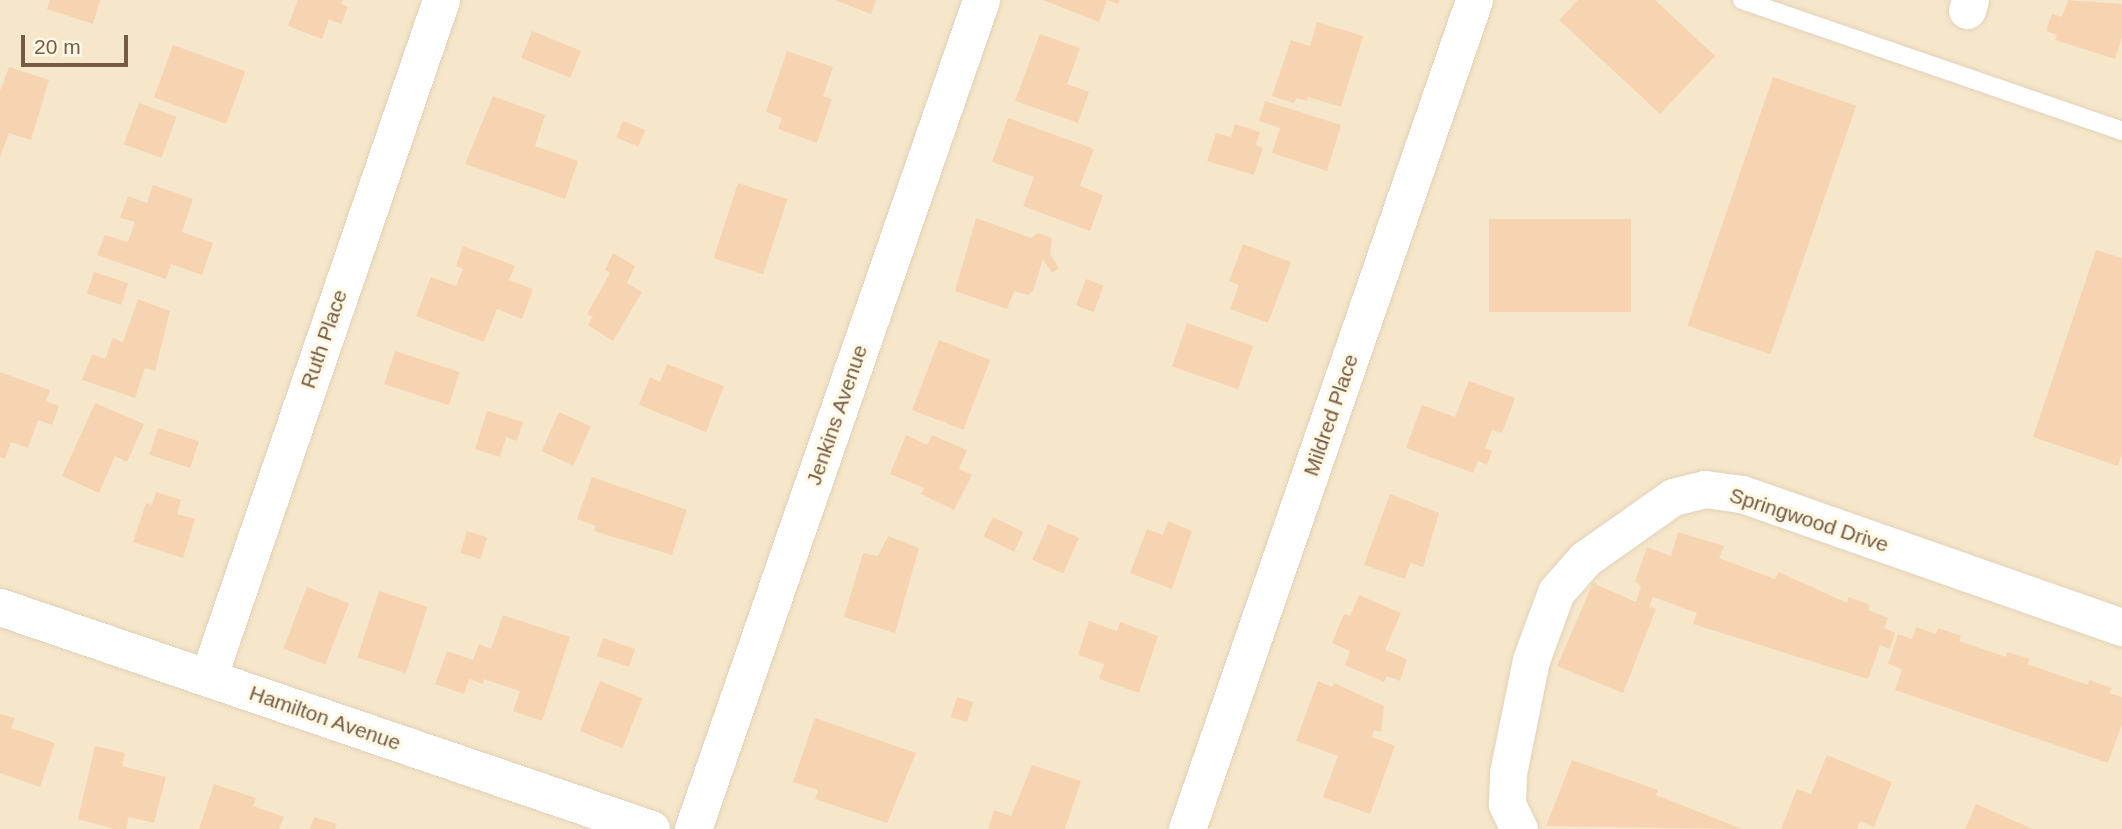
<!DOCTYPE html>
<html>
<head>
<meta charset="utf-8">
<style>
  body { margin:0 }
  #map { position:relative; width:2122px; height:829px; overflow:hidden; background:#fef5dc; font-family:Arial,sans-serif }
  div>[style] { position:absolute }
  .residential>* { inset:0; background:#f6e7ca; transform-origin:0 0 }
  .building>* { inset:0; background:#f6d4b2; transform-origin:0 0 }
  .roads { filter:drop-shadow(0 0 2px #e2d1b8) drop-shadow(0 0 2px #e2d1b8) }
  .service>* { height:18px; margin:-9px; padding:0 9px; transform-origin:9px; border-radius:9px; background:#fff }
  .minor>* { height:37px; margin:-18.5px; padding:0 18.5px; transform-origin:18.5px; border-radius:18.5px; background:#fff }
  span { translate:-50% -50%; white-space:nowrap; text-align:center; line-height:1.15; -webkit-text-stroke:6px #fff8e4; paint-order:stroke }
  .street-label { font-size:21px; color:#755b44 }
  .scale { position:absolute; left:21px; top:35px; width:107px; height:32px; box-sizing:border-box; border:4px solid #755b44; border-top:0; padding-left:9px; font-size:21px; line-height:24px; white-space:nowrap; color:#755b44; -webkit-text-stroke:5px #fff8e4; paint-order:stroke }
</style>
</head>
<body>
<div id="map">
  <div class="residential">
    <i style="left:0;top:0;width:2122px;height:829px"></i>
  </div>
  <div class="building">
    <i style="clip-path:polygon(50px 0,100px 0,93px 24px,47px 9px)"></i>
    <i style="clip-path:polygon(298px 0,343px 0,341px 4px,348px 7px,341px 24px,329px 19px,322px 39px,288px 26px)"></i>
    <i style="clip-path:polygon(835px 0,876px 0,871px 14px)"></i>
    <i style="clip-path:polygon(1043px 0,1120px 0,1118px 4px,1107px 0,1099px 22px)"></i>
    <i style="clip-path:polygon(1578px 0,1655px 0,1715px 56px,1660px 114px,1559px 20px)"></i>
    <i style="clip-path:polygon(2068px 0,2122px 4px,2122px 38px,2115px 59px,2055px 40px,2057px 35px,2046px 31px,2052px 14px,2062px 17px)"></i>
    <i style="clip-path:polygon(1317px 22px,1363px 36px,1341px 107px,1308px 97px,1307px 101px,1297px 98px,1294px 103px,1272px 96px,1291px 40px,1310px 46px)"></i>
    <i style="left:532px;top:31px;width:53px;height:29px;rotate:22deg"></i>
    <i style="clip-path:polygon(1040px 34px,1080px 48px,1067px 84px,1089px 92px,1078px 123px,1015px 101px)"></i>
    <i style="left:173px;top:45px;width:77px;height:56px;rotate:20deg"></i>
    <i style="clip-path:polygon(787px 51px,833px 67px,823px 96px,832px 99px,817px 143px,778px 129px,782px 118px,766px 112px)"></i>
    <i style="clip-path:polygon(9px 67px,49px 80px,31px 140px,9px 133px,0 157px,0 91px)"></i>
    <i style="left:1773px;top:77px;width:88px;height:263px;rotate:19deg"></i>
    <i style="clip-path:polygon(493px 96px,545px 115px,535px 146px,578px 161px,565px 199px,465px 164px)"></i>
    <i style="clip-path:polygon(1265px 101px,1341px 125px,1327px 171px,1272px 153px,1280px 128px,1259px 121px)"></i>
    <i style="left:139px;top:103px;width:40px;height:44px;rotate:20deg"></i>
    <i style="clip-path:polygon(1008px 118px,1094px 149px,1080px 186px,1103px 195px,1090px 231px,1023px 206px,1034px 177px,992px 162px)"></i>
    <i style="left:623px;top:121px;width:24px;height:18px;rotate:22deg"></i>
    <i style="clip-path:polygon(1235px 124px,1260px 132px,1256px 145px,1263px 148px,1254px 175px,1207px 161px,1216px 133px,1231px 137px)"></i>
    <i style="left:738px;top:183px;width:52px;height:79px;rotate:18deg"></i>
    <i style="clip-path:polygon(153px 185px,193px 199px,182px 232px,213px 243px,202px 275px,171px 264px,166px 279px,97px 255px,105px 235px,128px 242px,135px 222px,120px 218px,128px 196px,147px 203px)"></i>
    <i style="clip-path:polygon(976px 218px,1031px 238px,1038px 233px,1052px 238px,1050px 254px,1059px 268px,1052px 273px,1043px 259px,1033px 291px,1028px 295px,1014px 291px,1007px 309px,955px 291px)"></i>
    <i style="left:1489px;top:219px;width:142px;height:93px"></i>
    <i style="clip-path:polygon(1243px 244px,1291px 262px,1268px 323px,1230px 309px,1239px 285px,1229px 281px)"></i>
    <i style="clip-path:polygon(463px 246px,515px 266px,509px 280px,533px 289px,522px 319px,497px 309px,484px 342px,416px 316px,431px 277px,456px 286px,463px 269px,456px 266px)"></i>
    <i style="clip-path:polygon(2096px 250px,2122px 258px,2122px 455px,2118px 466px,2033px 437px)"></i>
    <i style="clip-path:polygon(613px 253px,635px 266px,627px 283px,642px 292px,613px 341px,588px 325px,593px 317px,587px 314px,610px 273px,605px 270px)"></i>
    <i style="left:94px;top:272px;width:36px;height:23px;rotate:18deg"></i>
    <i style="left:1086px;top:279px;width:19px;height:28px;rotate:21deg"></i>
    <i style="clip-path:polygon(138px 299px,170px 311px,155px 371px,145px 368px,135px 398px,82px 380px,92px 354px,105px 359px,113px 338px,123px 342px)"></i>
    <i style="left:1187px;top:323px;width:70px;height:46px;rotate:19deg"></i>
    <i style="left:939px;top:340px;width:55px;height:75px;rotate:21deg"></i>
    <i style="left:395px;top:351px;width:68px;height:35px;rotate:18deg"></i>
    <i style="clip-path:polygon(667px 364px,724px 386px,706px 432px,639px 405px,650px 377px,660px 382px)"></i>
    <i style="clip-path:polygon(0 372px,50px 390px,46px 401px,59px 406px,52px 425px,38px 420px,28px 448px,11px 442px,5px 459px,0 457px)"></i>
    <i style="clip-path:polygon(1469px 381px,1515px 398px,1502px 433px,1492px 430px,1485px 448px,1492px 451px,1487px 465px,1478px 461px,1473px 473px,1406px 448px,1422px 405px,1455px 417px)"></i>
    <i style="clip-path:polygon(95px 403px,144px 424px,127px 462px,115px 456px,99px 493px,62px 476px)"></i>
    <i style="clip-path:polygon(487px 411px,523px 422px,517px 441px,506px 437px,500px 457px,475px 449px)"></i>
    <i style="left:559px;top:412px;width:35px;height:43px;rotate:24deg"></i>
    <i style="left:158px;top:428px;width:43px;height:28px;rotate:18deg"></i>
    <i style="clip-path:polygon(906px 435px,927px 445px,932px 435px,967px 450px,959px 469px,972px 475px,954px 510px,921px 494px,924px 488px,890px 474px)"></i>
    <i style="clip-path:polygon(592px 477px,687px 510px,672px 555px,594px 531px,596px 526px,577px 519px)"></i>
    <i style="clip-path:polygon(156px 492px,181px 500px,177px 514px,195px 519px,183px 558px,133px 542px,146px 503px,152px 505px)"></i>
    <i style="clip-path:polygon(1390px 494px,1439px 513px,1423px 567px,1410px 563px,1405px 579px,1364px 565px)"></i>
    <i style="left:993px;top:517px;width:34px;height:22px;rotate:26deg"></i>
    <i style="clip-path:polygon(1168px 521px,1192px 531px,1172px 589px,1130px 573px,1147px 529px,1163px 535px)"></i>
    <i style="left:1048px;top:524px;width:34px;height:39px;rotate:24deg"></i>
    <i style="left:467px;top:531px;width:21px;height:23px;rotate:17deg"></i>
    <i style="clip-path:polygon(1678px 532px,1724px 546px,1719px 558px,1775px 579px,1779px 572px,1847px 603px,1848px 597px,1870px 605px,1868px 610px,1888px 618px,1884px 628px,1895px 633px,1890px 649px,1880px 645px,1868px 679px,1693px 624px,1697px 613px,1653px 597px,1649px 607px,1656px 609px,1623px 693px,1557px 666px,1593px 583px,1636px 602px,1641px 586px,1635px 581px,1647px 547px,1671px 556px)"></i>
    <i style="clip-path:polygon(888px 536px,919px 548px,895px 633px,844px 617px,863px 553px,878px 556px)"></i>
    <i style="left:307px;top:587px;width:45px;height:66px;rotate:21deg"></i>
    <i style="left:379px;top:591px;width:51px;height:70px;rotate:18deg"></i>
    <i style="clip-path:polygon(1359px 595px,1401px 613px,1385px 650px,1407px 659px,1400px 681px,1387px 676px,1384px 682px,1345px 665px,1350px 651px,1332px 643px,1344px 614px,1350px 616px)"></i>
    <i style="clip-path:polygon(503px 615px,570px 637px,542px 721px,513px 711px,520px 691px,484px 679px,483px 684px,469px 679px,464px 694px,435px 684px,447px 651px,473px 660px,479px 644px,491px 649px)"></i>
    <i style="clip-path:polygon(1089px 621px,1117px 631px,1120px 622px,1158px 636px,1139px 693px,1099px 679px,1104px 664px,1078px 655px)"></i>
    <i style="clip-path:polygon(1916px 627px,1936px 634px,1938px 628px,1961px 636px,1959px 641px,2006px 657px,2007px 652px,2030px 659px,2027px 664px,2088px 685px,2089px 680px,2112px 688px,2109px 693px,2122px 697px,2122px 724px,2108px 763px,1895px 690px,1902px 669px,1888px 664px,1898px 634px,1912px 639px)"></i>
    <i style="left:603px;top:638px;width:34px;height:19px;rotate:19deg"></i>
    <i style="left:600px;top:681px;width:46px;height:54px;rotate:22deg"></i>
    <i style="clip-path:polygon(1318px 681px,1332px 687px,1334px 683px,1384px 706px,1381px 732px,1374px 730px,1372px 737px,1395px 746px,1370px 814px,1323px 797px,1338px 756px,1296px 741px)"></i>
    <i style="left:957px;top:697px;width:17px;height:21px;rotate:17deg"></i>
    <i style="clip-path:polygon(0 714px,15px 718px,11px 728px,55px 743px,40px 787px,0 773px)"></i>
    <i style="clip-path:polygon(815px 718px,916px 753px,887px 823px,815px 799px,818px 790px,793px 782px)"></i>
    <i style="clip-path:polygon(95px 746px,125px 753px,122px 766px,166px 777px,154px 823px,129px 817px,126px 829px,114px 829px,78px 819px)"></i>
    <i style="clip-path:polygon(1827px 755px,1892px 782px,1874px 827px,1860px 821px,1857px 829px,1781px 829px,1797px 789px,1811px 794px)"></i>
    <i style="clip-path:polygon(1572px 760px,1658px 790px,1656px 795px,1742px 829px,1546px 826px)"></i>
    <i style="clip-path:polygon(1032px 765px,1081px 781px,1065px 829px,988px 829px,994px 810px,1011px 816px)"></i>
    <i style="clip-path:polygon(214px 784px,256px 798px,253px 806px,284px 817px,279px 829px,199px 829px)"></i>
    <i style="clip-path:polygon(1976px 804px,2033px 829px,1965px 829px)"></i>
    <i style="clip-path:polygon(314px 817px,337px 824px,335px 829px,310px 829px)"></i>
  </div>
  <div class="roads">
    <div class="service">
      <i style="left:1742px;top:0;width:402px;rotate:19deg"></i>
    </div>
    <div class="minor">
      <i style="left:1967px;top:10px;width:10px;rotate:-73deg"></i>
      <i style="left:0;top:607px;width:688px;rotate:18.83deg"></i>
      <i style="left:208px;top:678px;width:717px;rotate:-71.03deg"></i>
      <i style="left:693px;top:829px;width:878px;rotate:-70.84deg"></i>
      <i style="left:1187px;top:829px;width:877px;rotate:-70.9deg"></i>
      <i style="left:1519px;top:829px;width:28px;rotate:-116deg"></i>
      <i style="left:1507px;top:804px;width:31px;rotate:-88deg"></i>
      <i style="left:1508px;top:773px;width:115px;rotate:-78.5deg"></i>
      <i style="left:1531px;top:660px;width:72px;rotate:-69.8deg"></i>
      <i style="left:1556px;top:592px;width:44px;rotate:-48.7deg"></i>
      <i style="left:1585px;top:559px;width:108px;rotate:-35.2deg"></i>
      <i style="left:1673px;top:497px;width:33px;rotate:-14deg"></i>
      <i style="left:1705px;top:489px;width:37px;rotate:8deg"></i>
      <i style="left:1742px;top:494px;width:403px;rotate:19.3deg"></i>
    </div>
  </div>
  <div class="street-label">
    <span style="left:324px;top:339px;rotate:-71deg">Ruth Place</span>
    <span style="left:837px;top:415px;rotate:-71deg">Jenkins Avenue</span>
    <span style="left:1331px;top:415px;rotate:-71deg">Mildred Place</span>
    <span style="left:1809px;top:520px;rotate:18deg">Springwood Drive</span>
    <span style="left:325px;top:718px;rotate:19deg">Hamilton Avenue</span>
  </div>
  <div class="scale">20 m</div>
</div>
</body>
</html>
